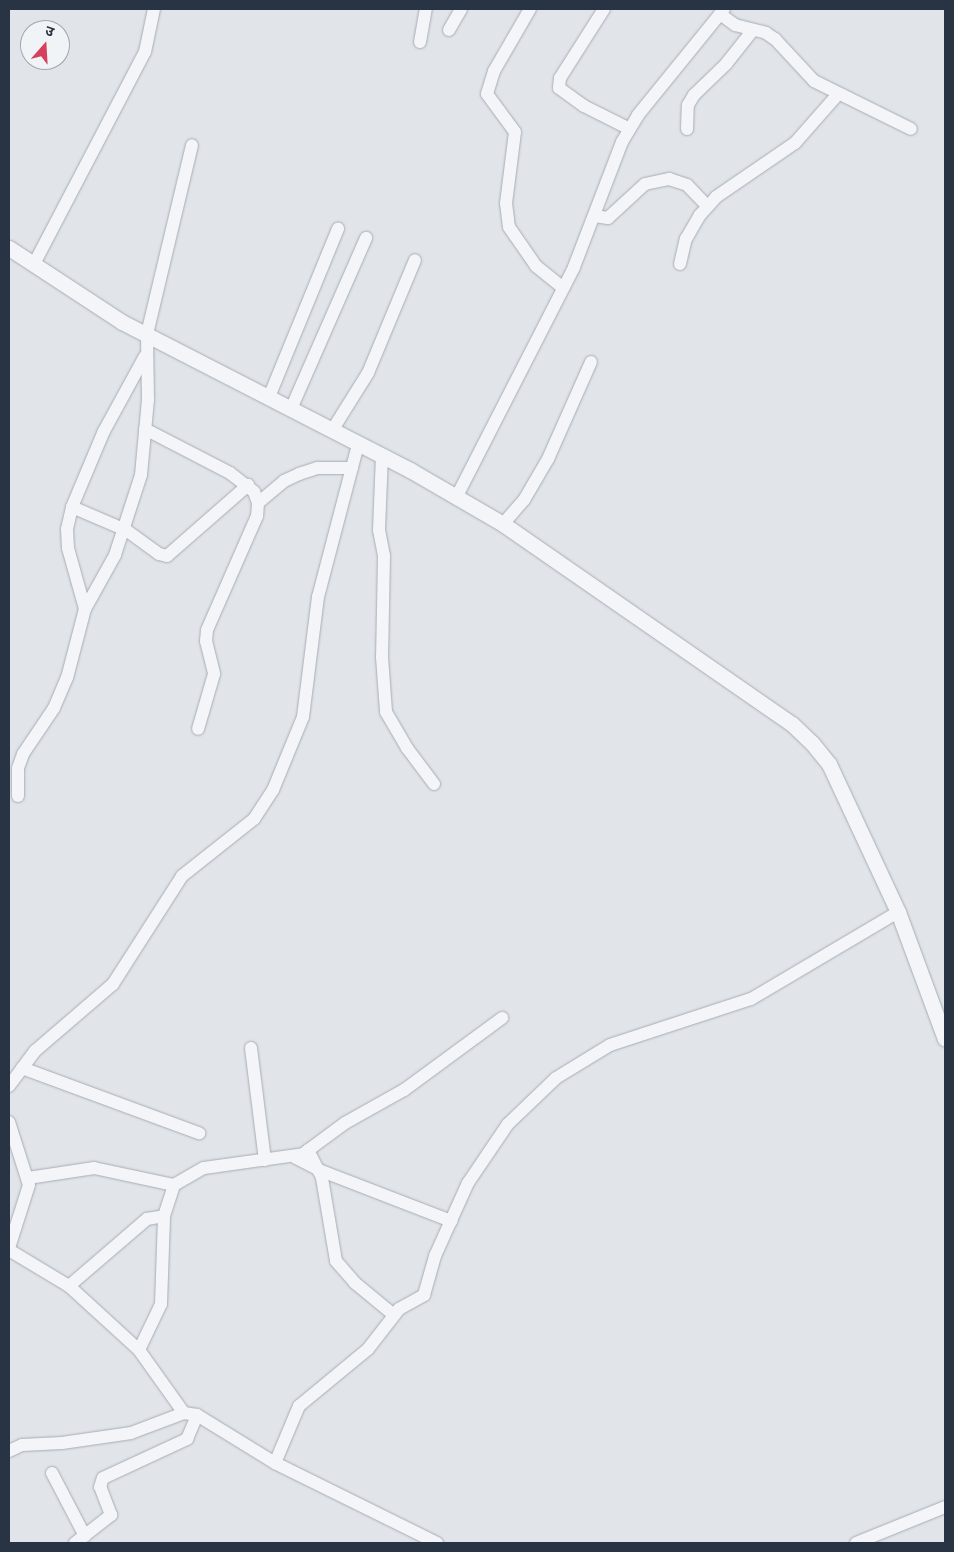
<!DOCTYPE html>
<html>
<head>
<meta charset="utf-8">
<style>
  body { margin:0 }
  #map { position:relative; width:954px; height:1552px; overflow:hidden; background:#e1e5ea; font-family:Karla,"Noto Sans Devanagari",sans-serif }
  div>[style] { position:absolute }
  .roads { filter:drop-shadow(0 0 1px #a6acb5) drop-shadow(0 0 1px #a6acb5) }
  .minor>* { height:12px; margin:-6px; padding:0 6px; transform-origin:6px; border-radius:6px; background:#f4f5f8 }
  .tertiary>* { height:15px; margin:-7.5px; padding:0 7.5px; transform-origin:7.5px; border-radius:7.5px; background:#f4f5f8 }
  span { translate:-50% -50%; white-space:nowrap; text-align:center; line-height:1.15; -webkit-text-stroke:4px #f0f4f7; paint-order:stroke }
  .frame { position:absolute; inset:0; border:10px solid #283343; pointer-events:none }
  .north { position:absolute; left:20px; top:20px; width:50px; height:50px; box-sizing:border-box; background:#f0f4f7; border:1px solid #a0a7af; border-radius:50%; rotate:19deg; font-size:14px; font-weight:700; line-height:20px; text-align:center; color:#283343 }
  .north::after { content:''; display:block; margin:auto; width:18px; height:22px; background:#d5405f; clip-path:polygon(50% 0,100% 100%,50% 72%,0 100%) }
</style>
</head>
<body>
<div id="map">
  <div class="roads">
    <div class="minor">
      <i style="left:530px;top:9px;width:72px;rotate:120.1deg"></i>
      <i style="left:494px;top:71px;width:24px;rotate:107deg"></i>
      <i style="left:487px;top:94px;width:47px;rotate:53.6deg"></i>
      <i style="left:515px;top:132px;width:72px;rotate:97.2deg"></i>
      <i style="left:506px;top:203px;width:24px;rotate:83deg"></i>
      <i style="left:509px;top:227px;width:47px;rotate:55.3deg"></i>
      <i style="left:536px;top:266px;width:35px;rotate:39deg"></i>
      <i style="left:604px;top:9px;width:82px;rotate:122.5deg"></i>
      <i style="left:560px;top:78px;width:10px;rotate:96deg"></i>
      <i style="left:559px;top:88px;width:31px;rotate:36deg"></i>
      <i style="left:584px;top:106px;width:51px;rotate:26.6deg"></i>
      <i style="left:720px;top:14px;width:19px;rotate:36deg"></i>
      <i style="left:735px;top:25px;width:32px;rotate:14deg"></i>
      <i style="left:766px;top:33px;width:11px;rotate:34deg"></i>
      <i style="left:775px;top:39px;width:57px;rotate:47.1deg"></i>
      <i style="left:814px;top:81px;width:108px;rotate:26.3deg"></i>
      <i style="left:449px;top:30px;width:24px;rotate:-60deg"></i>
      <i style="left:420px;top:42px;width:34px;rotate:-80deg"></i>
      <i style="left:687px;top:129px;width:24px;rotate:-88deg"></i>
      <i style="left:688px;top:105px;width:12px;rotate:-59deg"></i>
      <i style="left:694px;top:95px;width:45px;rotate:-44.1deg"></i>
      <i style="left:726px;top:64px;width:43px;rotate:-51.5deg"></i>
      <i style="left:594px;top:216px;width:14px;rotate:8deg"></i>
      <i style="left:608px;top:218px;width:50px;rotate:-42.6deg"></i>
      <i style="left:645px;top:184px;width:25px;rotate:-12deg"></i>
      <i style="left:669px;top:179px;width:19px;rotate:18deg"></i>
      <i style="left:687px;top:185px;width:29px;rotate:46deg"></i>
      <i style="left:34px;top:264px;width:239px;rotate:-62.4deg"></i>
      <i style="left:145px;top:52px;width:44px;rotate:-78.2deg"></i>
      <i style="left:680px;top:264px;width:26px;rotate:-77deg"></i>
      <i style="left:686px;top:239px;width:28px;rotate:-60deg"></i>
      <i style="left:700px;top:215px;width:24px;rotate:-48deg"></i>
      <i style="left:716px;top:197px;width:96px;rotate:-34.4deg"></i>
      <i style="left:795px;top:143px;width:65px;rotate:-48.7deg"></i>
      <i style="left:269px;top:397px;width:182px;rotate:-67.7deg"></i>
      <i style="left:291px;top:409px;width:187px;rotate:-66.3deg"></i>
      <i style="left:145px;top:429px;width:96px;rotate:27.4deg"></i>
      <i style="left:230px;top:473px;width:31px;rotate:38deg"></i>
      <i style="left:254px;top:492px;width:12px;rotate:70deg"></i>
      <i style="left:258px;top:503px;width:13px;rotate:94deg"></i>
      <i style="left:257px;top:516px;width:124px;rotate:113.7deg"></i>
      <i style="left:207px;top:630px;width:11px;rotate:95deg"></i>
      <i style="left:206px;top:641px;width:34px;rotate:76deg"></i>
      <i style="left:214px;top:674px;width:57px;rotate:106.2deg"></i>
      <i style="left:333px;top:429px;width:66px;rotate:-58deg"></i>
      <i style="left:368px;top:373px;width:122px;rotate:-67.4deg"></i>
      <i style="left:382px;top:455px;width:75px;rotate:92.3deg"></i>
      <i style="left:379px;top:530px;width:26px;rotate:79deg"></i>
      <i style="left:384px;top:556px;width:101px;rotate:91.1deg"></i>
      <i style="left:382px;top:657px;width:55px;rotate:85.8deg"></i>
      <i style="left:386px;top:712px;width:42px;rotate:59.7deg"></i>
      <i style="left:407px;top:748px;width:45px;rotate:53.1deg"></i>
      <i style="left:457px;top:496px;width:257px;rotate:-62.9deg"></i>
      <i style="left:574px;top:267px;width:134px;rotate:-69deg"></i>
      <i style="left:622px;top:142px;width:31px;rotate:-59deg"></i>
      <i style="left:638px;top:115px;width:136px;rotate:-50.9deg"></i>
      <i style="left:258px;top:503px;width:34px;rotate:-40deg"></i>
      <i style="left:284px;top:481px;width:17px;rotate:-25deg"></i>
      <i style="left:299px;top:474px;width:20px;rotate:-18deg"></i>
      <i style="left:318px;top:468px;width:34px"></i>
      <i style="left:72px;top:507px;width:59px;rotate:23.1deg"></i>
      <i style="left:126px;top:530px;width:41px;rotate:36deg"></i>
      <i style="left:159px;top:554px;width:8px;rotate:14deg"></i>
      <i style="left:167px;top:556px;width:108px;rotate:-41.2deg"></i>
      <i style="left:503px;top:524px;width:32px;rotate:-49deg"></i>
      <i style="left:524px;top:500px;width:48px;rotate:-59.7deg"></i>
      <i style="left:548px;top:459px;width:106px;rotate:-66.1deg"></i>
      <i style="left:85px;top:609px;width:62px;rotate:-60.9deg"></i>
      <i style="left:115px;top:555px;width:84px;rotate:-72deg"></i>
      <i style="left:141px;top:475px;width:75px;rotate:-84.7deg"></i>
      <i style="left:148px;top:400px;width:66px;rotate:-90.9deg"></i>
      <i style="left:147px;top:334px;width:194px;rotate:-76.6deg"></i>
      <i style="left:18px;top:796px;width:28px;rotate:-90deg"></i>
      <i style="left:18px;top:768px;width:15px;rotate:-70deg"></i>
      <i style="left:23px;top:754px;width:55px;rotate:-56deg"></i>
      <i style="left:54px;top:708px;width:33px;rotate:-67deg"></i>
      <i style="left:67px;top:678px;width:71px;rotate:-75.4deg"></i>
      <i style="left:85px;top:609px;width:63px;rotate:-105.6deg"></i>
      <i style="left:68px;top:548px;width:19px;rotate:-93deg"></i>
      <i style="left:67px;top:529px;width:23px;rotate:-77deg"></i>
      <i style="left:72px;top:507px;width:82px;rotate:-67.2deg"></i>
      <i style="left:104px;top:431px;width:85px;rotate:-61.3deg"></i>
      <i style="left:251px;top:1048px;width:113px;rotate:82.9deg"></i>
      <i style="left:22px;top:1068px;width:189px;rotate:20.2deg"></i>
      <i style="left:9px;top:1086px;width:44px;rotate:-53.4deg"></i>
      <i style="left:35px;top:1051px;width:103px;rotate:-40.7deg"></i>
      <i style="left:113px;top:984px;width:128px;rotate:-57.4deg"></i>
      <i style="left:182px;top:876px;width:92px;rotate:-38.4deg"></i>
      <i style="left:254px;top:819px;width:35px;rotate:-57deg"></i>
      <i style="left:273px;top:790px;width:79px;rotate:-67.7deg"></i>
      <i style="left:303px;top:717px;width:121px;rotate:-82.9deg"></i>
      <i style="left:318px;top:597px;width:158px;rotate:-75.3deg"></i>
      <i style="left:9px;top:1122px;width:66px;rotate:72.4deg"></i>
      <i style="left:29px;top:1185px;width:66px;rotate:107.6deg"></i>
      <i style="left:308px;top:1150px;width:31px;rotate:63deg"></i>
      <i style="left:322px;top:1178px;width:84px;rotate:80.4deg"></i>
      <i style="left:336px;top:1261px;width:29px;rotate:49deg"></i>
      <i style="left:355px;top:1283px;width:50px;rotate:39.4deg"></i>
      <i style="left:294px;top:1157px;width:28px;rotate:27deg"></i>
      <i style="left:319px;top:1170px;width:142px;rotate:21.1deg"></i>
      <i style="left:28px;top:1178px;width:67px;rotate:-8.6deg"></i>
      <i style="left:94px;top:1168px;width:82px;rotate:12deg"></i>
      <i style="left:9px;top:1250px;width:70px;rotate:31deg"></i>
      <i style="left:69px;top:1286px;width:95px;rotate:42.4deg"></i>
      <i style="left:139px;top:1350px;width:77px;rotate:54.5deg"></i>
      <i style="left:69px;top:1286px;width:103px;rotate:-40.7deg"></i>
      <i style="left:147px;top:1219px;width:17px;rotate:-10deg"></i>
      <i style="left:139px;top:1350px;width:51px;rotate:-64.4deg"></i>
      <i style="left:161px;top:1304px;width:88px;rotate:-88deg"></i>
      <i style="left:164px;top:1216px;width:33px;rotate:-72deg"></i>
      <i style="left:174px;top:1185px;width:34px;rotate:-30deg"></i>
      <i style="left:204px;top:1168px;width:100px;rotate:-8deg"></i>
      <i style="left:303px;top:1154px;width:52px;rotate:-36.4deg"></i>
      <i style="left:345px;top:1123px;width:68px;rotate:-29.2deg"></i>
      <i style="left:404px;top:1090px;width:122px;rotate:-36.3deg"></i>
      <i style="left:9px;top:1451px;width:14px;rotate:-25deg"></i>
      <i style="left:22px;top:1445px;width:40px;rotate:-2.9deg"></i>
      <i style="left:62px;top:1443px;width:70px;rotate:-8.2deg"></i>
      <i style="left:131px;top:1433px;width:57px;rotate:-20.7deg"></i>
      <i style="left:184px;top:1413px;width:13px;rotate:9deg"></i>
      <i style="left:197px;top:1415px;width:92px;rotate:31.6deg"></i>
      <i style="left:275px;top:1463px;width:181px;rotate:26.3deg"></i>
      <i style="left:275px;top:1463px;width:62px;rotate:-67.2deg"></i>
      <i style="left:299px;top:1406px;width:89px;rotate:-39.6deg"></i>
      <i style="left:368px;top:1349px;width:51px;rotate:-52.2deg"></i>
      <i style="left:399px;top:1309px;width:29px;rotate:-29deg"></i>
      <i style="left:424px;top:1295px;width:41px;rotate:-74.2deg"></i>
      <i style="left:435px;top:1256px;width:80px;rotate:-65.7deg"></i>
      <i style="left:468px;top:1183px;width:71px;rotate:-55.9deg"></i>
      <i style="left:508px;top:1124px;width:66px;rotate:-43.8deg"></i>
      <i style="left:556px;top:1078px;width:63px;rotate:-31.4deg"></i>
      <i style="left:610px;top:1045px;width:148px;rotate:-18.1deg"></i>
      <i style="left:751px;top:999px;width:171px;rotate:-30.6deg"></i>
      <i style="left:52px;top:1473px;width:71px;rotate:62.4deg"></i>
      <i style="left:75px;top:1543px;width:46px;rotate:-37.9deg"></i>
      <i style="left:111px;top:1515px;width:30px;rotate:-111deg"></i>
      <i style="left:100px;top:1487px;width:9px;rotate:-72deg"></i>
      <i style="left:103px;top:1478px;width:93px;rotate:-24.9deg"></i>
      <i style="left:187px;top:1439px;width:26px;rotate:-67deg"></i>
      <i style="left:856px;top:1543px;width:96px;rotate:-22deg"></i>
    </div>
    <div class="tertiary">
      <i style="left:9px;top:248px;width:135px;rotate:33.2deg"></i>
      <i style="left:122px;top:322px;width:324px;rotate:27.2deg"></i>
      <i style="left:410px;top:470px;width:108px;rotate:30.1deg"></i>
      <i style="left:503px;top:524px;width:351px;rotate:34.7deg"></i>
      <i style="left:792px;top:724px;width:28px;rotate:44deg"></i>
      <i style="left:812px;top:743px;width:27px;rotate:51deg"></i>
      <i style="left:829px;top:764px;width:163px;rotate:65deg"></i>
      <i style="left:898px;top:912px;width:135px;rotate:69.7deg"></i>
    </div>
  </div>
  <div class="frame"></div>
  <div class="north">उ</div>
</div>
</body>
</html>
